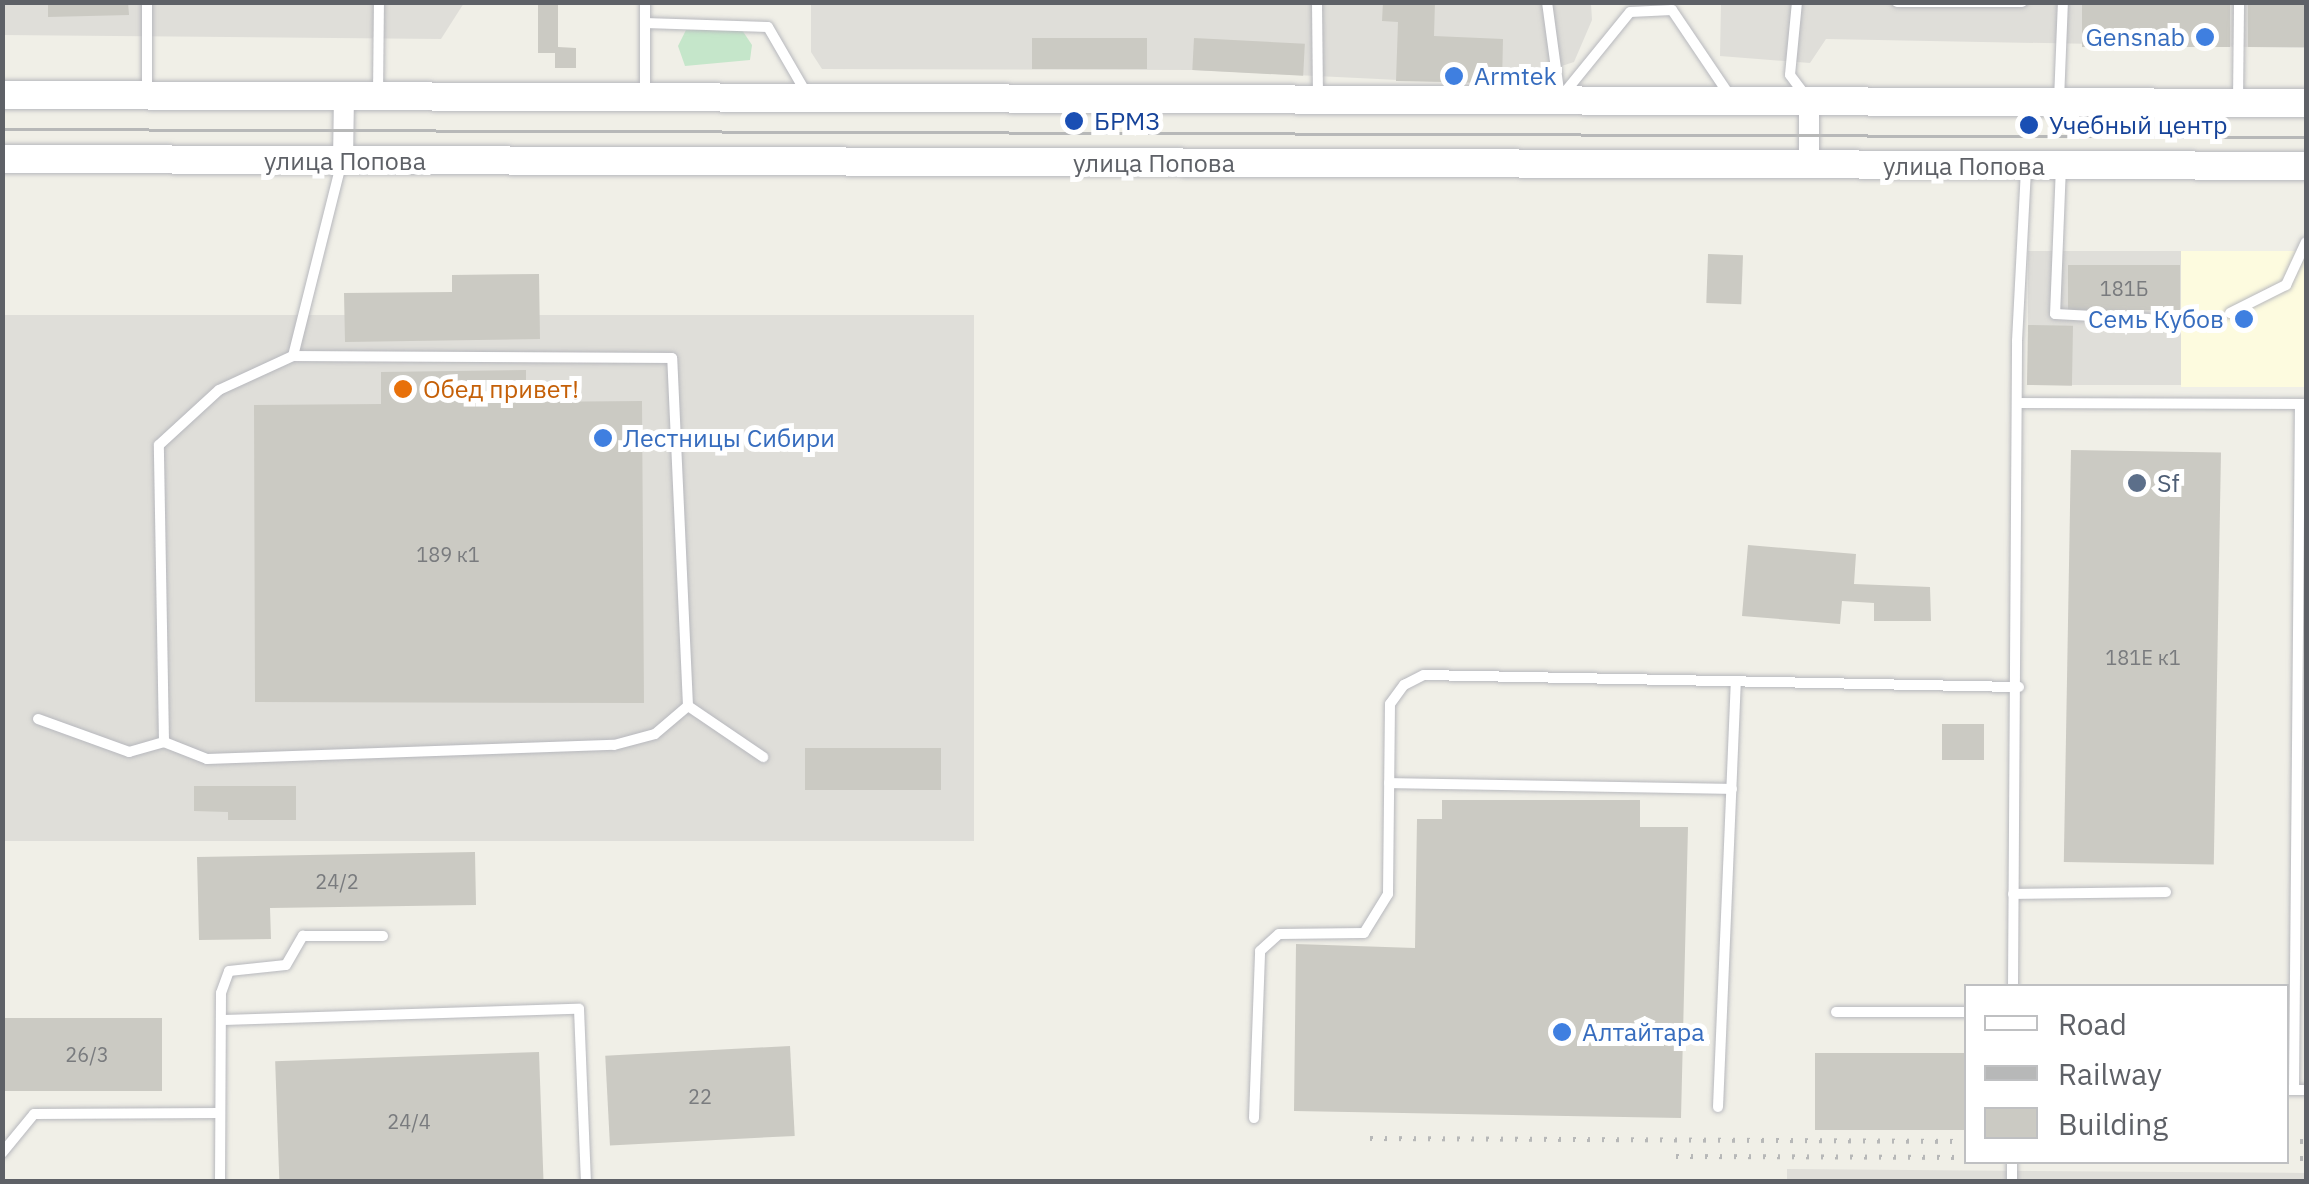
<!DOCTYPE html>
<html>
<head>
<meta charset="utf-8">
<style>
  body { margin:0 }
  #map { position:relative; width:2309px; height:1184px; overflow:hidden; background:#f0efe7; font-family:"IBM Plex Sans",sans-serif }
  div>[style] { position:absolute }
  .commercial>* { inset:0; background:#fdfbdf; transform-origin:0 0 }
  .industrial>* { inset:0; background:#dfded9; transform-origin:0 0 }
  .green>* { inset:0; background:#c5e6ca }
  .building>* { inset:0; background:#cbcac3; transform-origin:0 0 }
  .roads { filter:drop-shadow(0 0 2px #b7b8bd) drop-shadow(0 0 2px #b7b8bd) }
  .service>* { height:10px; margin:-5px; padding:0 5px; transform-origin:5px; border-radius:5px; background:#fff }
  .minor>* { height:20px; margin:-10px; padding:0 10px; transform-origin:10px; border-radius:10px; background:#fff }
  .secondary>* { height:28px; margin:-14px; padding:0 14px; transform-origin:14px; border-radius:14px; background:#fff }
  .tram>* { height:2.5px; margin:-1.25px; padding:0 1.25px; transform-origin:1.25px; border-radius:1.25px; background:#b7b8b8 }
  .rail>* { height:5px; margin-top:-2.5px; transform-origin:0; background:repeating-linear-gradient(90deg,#b7b8b8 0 2.5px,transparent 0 14.5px) }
  .dots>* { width:28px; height:28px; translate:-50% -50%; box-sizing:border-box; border:5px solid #fff; border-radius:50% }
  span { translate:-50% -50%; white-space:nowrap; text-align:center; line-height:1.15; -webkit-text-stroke:10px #fff; paint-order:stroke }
  .number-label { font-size:20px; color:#797b7e }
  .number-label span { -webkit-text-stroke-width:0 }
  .shop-label { font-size:25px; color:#366cbe }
  .right { translate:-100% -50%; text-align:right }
  .left { translate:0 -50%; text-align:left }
  .transit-label { font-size:25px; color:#164399 }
  .street-label { font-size:25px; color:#5e6167 }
  .food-label { font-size:25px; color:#c56008 }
  .service-label { font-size:25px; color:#4e5e75 }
  .frame { position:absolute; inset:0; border:5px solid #5e6167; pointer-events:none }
  .legend { position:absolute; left:1964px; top:984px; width:325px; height:180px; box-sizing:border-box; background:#fff; border:2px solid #bfc0c2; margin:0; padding:12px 18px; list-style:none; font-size:30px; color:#5e6167 }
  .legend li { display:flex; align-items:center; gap:20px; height:50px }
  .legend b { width:50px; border:2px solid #bfc0c2 }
</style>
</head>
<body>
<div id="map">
  <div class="commercial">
    <i style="left:2181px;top:251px;width:125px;height:136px"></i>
  </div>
  <div class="industrial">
    <i style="clip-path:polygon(3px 3px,464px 3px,441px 39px,3px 35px)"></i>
    <i style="clip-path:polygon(811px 3px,1591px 3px,1592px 20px,1574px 62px,1502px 85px,1193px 70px,822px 69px,811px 52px)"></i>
    <i style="clip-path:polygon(1721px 3px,2306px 3px,2306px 48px,1826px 39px,1810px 63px,1720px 56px)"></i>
    <i style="left:2028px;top:251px;width:153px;height:134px"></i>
    <i style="left:3px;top:315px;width:971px;height:526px"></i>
    <i style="clip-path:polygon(1787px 1169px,2306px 1173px,2306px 1182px,1787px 1182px)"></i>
  </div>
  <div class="green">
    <i style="clip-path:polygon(686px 30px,742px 30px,752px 45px,750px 60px,685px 66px,678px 46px)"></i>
  </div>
  <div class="building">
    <i style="clip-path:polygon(48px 2px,128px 2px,129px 15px,48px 17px)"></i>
    <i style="clip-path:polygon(538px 2px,558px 2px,558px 47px,576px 48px,576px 68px,555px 68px,555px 53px,538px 53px)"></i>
    <i style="clip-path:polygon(1383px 2px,1435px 2px,1434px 36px,1503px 39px,1502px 83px,1396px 81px,1398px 22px,1382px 21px)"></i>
    <i style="left:2082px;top:2px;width:148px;height:45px"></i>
    <i style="left:2248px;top:2px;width:58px;height:45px"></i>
    <i style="left:1032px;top:38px;width:115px;height:31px"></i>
    <i style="left:1194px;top:38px;width:111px;height:32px;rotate:3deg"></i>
    <i style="left:1708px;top:254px;width:35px;height:49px;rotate:2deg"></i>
    <i style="left:2180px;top:265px;width:45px;height:112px;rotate:90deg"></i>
    <i style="clip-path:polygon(539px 274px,540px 339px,345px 342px,344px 293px,452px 292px,452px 275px)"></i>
    <i style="left:2028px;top:325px;width:45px;height:60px;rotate:1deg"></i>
    <i style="clip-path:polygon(526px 370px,526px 402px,642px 401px,644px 703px,255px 702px,254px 405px,381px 404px,381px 372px)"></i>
    <i style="left:2071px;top:450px;width:150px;height:412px;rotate:1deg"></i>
    <i style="clip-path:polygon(1748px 545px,1856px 554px,1854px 584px,1930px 587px,1931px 621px,1874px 621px,1874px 603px,1842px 601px,1840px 624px,1742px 616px)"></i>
    <i style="left:1942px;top:724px;width:42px;height:36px"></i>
    <i style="left:805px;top:748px;width:136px;height:42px"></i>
    <i style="clip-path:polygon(194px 786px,296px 786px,296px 820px,228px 820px,228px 812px,194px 811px)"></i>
    <i style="clip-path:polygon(1442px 800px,1640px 800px,1640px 827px,1688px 827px,1681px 1118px,1294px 1111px,1296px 944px,1415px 948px,1417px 819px,1442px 819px)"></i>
    <i style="clip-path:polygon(475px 852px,476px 905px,270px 908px,271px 939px,199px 940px,197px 857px)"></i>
    <i style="left:2px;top:1018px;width:160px;height:73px"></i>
    <i style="left:790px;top:1046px;width:90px;height:185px;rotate:87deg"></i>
    <i style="left:539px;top:1052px;width:130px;height:264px;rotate:88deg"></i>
    <i style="left:1815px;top:1053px;width:151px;height:77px"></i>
  </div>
  <div class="roads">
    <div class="service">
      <i style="left:1317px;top:2px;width:95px;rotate:89.4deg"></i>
      <i style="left:1547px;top:2px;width:97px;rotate:82.3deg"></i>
      <i style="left:1797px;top:2px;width:73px;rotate:95.5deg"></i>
      <i style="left:1790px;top:75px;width:30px;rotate:53deg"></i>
      <i style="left:1897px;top:2px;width:125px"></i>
      <i style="left:645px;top:23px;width:123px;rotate:1.9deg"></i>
      <i style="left:768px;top:27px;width:80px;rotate:59.9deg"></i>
      <i style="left:147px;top:94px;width:92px;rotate:-90deg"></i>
      <i style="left:378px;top:94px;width:92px;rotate:-89.4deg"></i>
      <i style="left:645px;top:95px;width:93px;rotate:-90deg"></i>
      <i style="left:1561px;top:97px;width:109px;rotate:-50.9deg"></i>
      <i style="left:1630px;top:12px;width:42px;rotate:-2.7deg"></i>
      <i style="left:1672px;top:10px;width:107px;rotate:56deg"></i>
      <i style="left:2059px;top:100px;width:98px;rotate:-87.7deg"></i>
      <i style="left:2238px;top:101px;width:99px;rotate:-89.4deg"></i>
      <i style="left:2061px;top:166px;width:148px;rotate:92.3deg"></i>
      <i style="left:2055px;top:314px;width:94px;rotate:3deg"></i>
      <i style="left:2230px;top:313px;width:63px;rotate:-26.6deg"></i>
      <i style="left:2286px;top:285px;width:47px;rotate:-65.1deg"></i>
      <i style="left:2017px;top:403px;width:289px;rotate:0.2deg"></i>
      <i style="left:688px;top:706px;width:91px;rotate:34.2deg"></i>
      <i style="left:38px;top:719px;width:97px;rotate:19.9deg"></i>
      <i style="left:129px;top:752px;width:36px;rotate:-16deg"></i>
      <i style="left:164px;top:742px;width:297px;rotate:-91deg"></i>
      <i style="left:159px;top:445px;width:81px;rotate:-42.5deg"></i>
      <i style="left:219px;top:390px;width:81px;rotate:-24.7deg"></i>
      <i style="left:293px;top:356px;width:201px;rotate:-75.9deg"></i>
      <i style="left:164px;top:742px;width:46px;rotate:21.6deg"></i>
      <i style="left:207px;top:759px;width:407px;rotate:-2deg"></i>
      <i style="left:614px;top:745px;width:42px;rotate:-15deg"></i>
      <i style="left:655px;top:734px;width:43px;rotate:-40.3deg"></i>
      <i style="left:688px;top:706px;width:348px;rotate:-92.6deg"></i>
      <i style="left:672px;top:358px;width:379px;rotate:-179.7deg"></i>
      <i style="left:1389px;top:783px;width:343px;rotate:1deg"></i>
      <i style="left:2013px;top:894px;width:153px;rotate:-0.7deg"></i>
      <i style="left:2013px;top:986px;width:645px;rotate:-89.64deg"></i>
      <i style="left:2017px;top:341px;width:174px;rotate:-87deg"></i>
      <i style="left:1836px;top:1012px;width:130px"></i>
      <i style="left:221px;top:1020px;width:358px;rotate:-1.8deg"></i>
      <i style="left:579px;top:1009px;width:173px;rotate:87.7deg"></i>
      <i style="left:2286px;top:1090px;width:20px"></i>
      <i style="left:2294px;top:1090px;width:686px;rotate:-89.5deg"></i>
      <i style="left:1718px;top:1107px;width:424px;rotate:-87.6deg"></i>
      <i style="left:1254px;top:1118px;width:167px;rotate:-87.9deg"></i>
      <i style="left:1260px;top:951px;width:25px;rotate:-42deg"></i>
      <i style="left:1279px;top:934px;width:85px;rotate:-0.7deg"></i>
      <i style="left:1364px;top:933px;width:46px;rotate:-58.4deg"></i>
      <i style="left:1388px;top:894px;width:190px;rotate:-89.4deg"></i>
      <i style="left:1390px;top:704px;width:24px;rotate:-54deg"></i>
      <i style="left:1404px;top:685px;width:22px;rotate:-27deg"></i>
      <i style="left:1424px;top:675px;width:595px;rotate:1.16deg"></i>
      <i style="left:2px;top:1153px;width:50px;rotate:-50.6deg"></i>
      <i style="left:34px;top:1114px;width:186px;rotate:-0.3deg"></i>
      <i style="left:2012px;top:1162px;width:20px;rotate:90deg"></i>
      <i style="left:220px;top:1182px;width:189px;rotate:-89.7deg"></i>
      <i style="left:221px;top:993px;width:23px;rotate:-70deg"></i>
      <i style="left:229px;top:971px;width:57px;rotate:-6deg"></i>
      <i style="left:286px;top:965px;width:34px;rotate:-60deg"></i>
      <i style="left:303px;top:936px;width:80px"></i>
    </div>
    <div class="minor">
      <i style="left:1809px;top:99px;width:67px;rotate:90deg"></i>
      <i style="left:343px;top:160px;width:65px;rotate:-89.1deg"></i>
    </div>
    <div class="secondary">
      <i style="left:2px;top:95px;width:2304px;rotate:0.2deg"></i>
      <i style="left:2px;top:159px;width:2304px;rotate:0.17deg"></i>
    </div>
  </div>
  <div class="tram">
    <i style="left:2px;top:129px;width:2304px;rotate:0.2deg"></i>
  </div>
  <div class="rail">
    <i style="left:1370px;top:1138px;width:596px;rotate:0.29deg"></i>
    <i style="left:2286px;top:1141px;width:20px"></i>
    <i style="left:1676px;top:1156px;width:290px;rotate:0.2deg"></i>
    <i style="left:2286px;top:1158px;width:20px"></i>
  </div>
  <div class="dots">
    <i style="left:2205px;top:37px;background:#3f7fe0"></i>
    <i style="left:1454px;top:76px;background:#3f7fe0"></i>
    <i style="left:1074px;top:121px;background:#1a4fb4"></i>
    <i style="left:2029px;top:125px;background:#1a4fb4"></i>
    <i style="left:2244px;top:319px;background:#3f7fe0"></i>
    <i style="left:403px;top:389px;background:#e8710a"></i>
    <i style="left:603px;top:438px;background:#3f7fe0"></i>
    <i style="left:2137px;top:483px;background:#5c6f8a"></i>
    <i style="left:1562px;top:1032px;background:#3f7fe0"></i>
  </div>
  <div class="number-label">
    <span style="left:2124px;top:288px">181Б</span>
    <span style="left:448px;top:554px">189 к1</span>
    <span style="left:2143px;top:657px">181Е к1</span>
    <span style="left:337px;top:881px">24/2</span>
    <span style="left:87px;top:1054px">26/3</span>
    <span style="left:700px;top:1096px">22</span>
    <span style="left:409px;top:1121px">24/4</span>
  </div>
  <div class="shop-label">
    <span class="right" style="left:2185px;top:37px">Gensnab</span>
    <span class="left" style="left:1474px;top:76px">Armtek</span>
    <span class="right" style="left:2224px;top:319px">Семь Кубов</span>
    <span class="left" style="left:623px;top:438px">Лестницы Сибири</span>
    <span class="left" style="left:1582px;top:1032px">Алтайтара</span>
  </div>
  <div class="transit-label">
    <span class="left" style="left:1094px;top:121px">БРМЗ</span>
    <span class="left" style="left:2049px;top:125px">Учебный центр</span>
  </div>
  <div class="street-label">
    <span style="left:345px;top:161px">улица Попова</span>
    <span style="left:1154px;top:163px">улица Попова</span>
    <span style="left:1964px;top:166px">улица Попова</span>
  </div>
  <div class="food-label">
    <span class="left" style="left:423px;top:389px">Обед привет!</span>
  </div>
  <div class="service-label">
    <span class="left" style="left:2157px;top:483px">Sf</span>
  </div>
  <div class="frame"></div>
  <ul class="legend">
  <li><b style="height:12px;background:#fff"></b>Road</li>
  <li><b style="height:12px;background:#b7b8b8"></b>Railway</li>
  <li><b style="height:28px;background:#cbcac3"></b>Building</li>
  </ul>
</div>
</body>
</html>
